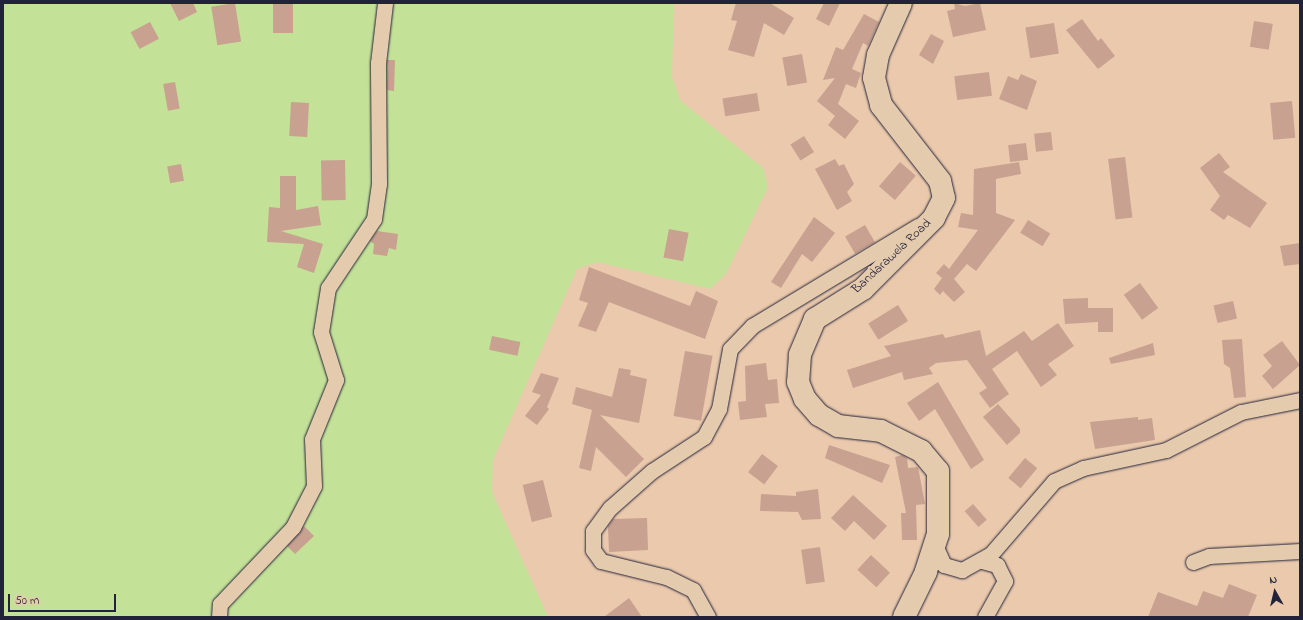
<!DOCTYPE html>
<html>
<head>
<meta charset="utf-8">
<style>
  body { margin:0 }
  #map { position:relative; width:1303px; height:620px; overflow:hidden; background:#eac9ac; font-family:"Indie Flower",sans-serif }
  div>[style] { position:absolute }
  .green>* { inset:0; background:#c4e198 }
  .building>* { inset:0; background:#c8a190; transform-origin:0 0 }
  .roads { filter:drop-shadow(0 0 1px #22223b) drop-shadow(0 0 1px #22223b) }
  .minor>* { height:15px; margin:-7.5px; padding:0 7.5px; transform-origin:7.5px; border-radius:7.5px; background:#e5cbad }
  .highway>* { height:22px; margin:-11px; padding:0 11px; transform-origin:11px; border-radius:11px; background:#e5cbad }
  span { translate:-50% -50%; white-space:nowrap; text-align:center; line-height:1.15; -webkit-text-stroke:4px #e5cbad; paint-order:stroke }
  .street-label { font-size:13px; color:#22223b }
  .frame { position:absolute; inset:0; border:4px solid #22223b; pointer-events:none }
  .north { position:absolute; left:1255px; top:572px; width:40px; height:40px; -webkit-text-stroke:3px #e5cbad; paint-order:stroke; rotate:352deg; font-size:11px; font-weight:700; line-height:16px; text-align:center; color:#22223b }
  .north::after { content:''; display:block; margin:auto; width:14px; height:18px; background:#22223b; clip-path:polygon(50% 0,100% 100%,50% 72%,0 100%) }
  .scale { position:absolute; left:8px; top:594px; width:108px; height:18px; box-sizing:border-box; border:2px solid #22223b; border-top:0; padding-left:5px; font-size:12px; line-height:14px; white-space:nowrap; color:#22223b; -webkit-text-stroke:3px #e5cbad; paint-order:stroke }
</style>
</head>
<body>
<div id="map">
  <div class="green">
    <i style="clip-path:polygon(3px 3px,674px 3px,672px 77px,681px 101px,763px 168px,768px 187px,726px 274px,710px 289px,597px 262px,577px 269px,493px 460px,492px 492px,548px 617px,3px 617px)"></i>
  </div>
  <div class="building">
    <i style="clip-path:polygon(170px 3px,193px 3px,197px 12px,179px 21px)"></i>
    <i style="left:235px;top:3px;width:39px;height:24px;rotate:81deg"></i>
    <i style="left:273px;top:3px;width:20px;height:30px"></i>
    <i style="clip-path:polygon(736px 3px,770px 3px,794px 18px,784px 35px,764px 23px,754px 57px,728px 50px,737px 21px,731px 20px)"></i>
    <i style="clip-path:polygon(824px 3px,840px 3px,829px 26px,816px 19px)"></i>
    <i style="clip-path:polygon(954px 3px,965px 6px,980px 3px,986px 30px,953px 37px,947px 11px,955px 9px)"></i>
    <i style="clip-path:polygon(864px 14px,879px 22px,868px 46px,863px 43px,852px 69px,861px 73px,856px 88px,846px 84px,838px 104px,859px 121px,845px 139px,828px 125px,835px 116px,817px 101px,835px 78px,823px 80px,836px 47px,843px 50px)"></i>
    <i style="clip-path:polygon(1082px 19px,1098px 41px,1101px 38px,1115px 56px,1098px 69px,1066px 30px)"></i>
    <i style="left:1254px;top:21px;width:19px;height:26px;rotate:9deg"></i>
    <i style="left:150px;top:22px;width:19px;height:22px;rotate:62deg"></i>
    <i style="left:1054px;top:23px;width:31px;height:29px;rotate:81deg"></i>
    <i style="clip-path:polygon(931px 34px,944px 41px,933px 64px,919px 55px)"></i>
    <i style="left:802px;top:54px;width:29px;height:20px;rotate:80deg"></i>
    <i style="clip-path:polygon(387px 60px,395px 60px,394px 91px,387px 90px)"></i>
    <i style="left:989px;top:72px;width:24px;height:35px;rotate:83deg"></i>
    <i style="clip-path:polygon(1021px 74px,1037px 81px,1027px 110px,999px 99px,1008px 76px,1018px 80px)"></i>
    <i style="left:175px;top:82px;width:27px;height:12px;rotate:80deg"></i>
    <i style="left:757px;top:93px;width:18px;height:35px;rotate:81deg"></i>
    <i style="left:1292px;top:101px;width:37px;height:22px;rotate:85deg"></i>
    <i style="left:291px;top:102px;width:18px;height:34px;rotate:3deg"></i>
    <i style="left:1051px;top:132px;width:18px;height:17px;rotate:84deg"></i>
    <i style="left:804px;top:136px;width:19px;height:16px;rotate:58deg"></i>
    <i style="left:1026px;top:143px;width:17px;height:18px;rotate:83deg"></i>
    <i style="clip-path:polygon(1219px 153px,1230px 167px,1223px 172px,1267px 203px,1250px 228px,1228px 215px,1224px 220px,1210px 210px,1220px 196px,1200px 168px)"></i>
    <i style="left:1125px;top:157px;width:61px;height:17px;rotate:83deg"></i>
    <i style="clip-path:polygon(835px 159px,839px 166px,844px 164px,854px 184px,847px 192px,852px 201px,837px 210px,815px 169px)"></i>
    <i style="left:345px;top:160px;width:40px;height:24px;rotate:89deg"></i>
    <i style="left:900px;top:162px;width:21px;height:32px;rotate:41deg"></i>
    <i style="clip-path:polygon(1019px 162px,1021px 174px,996px 179px,996px 213px,1015px 220px,976px 271px,967px 264px,954px 279px,965px 292px,954px 302px,943px 291px,940px 295px,934px 289px,942px 278px,936px 273px,944px 264px,949px 269px,978px 230px,958px 227px,961px 213px,973px 215px,974px 169px)"></i>
    <i style="left:181px;top:164px;width:17px;height:14px;rotate:80deg"></i>
    <i style="clip-path:polygon(280px 176px,296px 176px,296px 210px,318px 206px,321px 225px,281px 231px,323px 244px,314px 273px,297px 267px,304px 244px,267px 242px,269px 207px,280px 208px)"></i>
    <i style="clip-path:polygon(814px 217px,835px 233px,812px 262px,802px 254px,781px 288px,771px 282px)"></i>
    <i style="left:1028px;top:220px;width:26px;height:15px;rotate:31deg"></i>
    <i style="left:865px;top:225px;width:20px;height:23px;rotate:60deg"></i>
    <i style="left:669px;top:229px;width:20px;height:29px;rotate:11deg"></i>
    <i style="clip-path:polygon(377px 231px,398px 234px,396px 250px,389px 248px,387px 256px,373px 254px,374px 244px,370px 241px)"></i>
    <i style="clip-path:polygon(1300px 243px,1300px 264px,1284px 266px,1280px 246px)"></i>
    <i style="clip-path:polygon(589px 267px,690px 306px,696px 291px,718px 301px,705px 339px,609px 302px,596px 332px,578px 326px,588px 303px,579px 300px)"></i>
    <i style="left:1140px;top:283px;width:31px;height:20px;rotate:54deg"></i>
    <i style="clip-path:polygon(1088px 298px,1088px 308px,1113px 308px,1113px 332px,1098px 332px,1098px 322px,1065px 324px,1063px 299px)"></i>
    <i style="left:1233px;top:301px;width:18px;height:20px;rotate:77deg"></i>
    <i style="left:898px;top:305px;width:19px;height:35px;rotate:58deg"></i>
    <i style="clip-path:polygon(1058px 323px,1074px 346px,1048px 364px,1057px 375px,1041px 387px,1017px 351px,992px 369px,1009px 394px,990px 408px,979px 393px,987px 388px,967px 360px,936px 363px,929px 368px,933px 374px,904px 380px,902px 372px,853px 388px,847px 370px,891px 356px,884px 346px,943px 334px,945px 338px,980px 330px,986px 356px,1024px 331px,1032px 341px)"></i>
    <i style="left:492px;top:336px;width:29px;height:14px;rotate:12deg"></i>
    <i style="clip-path:polygon(1242px 339px,1246px 397px,1234px 398px,1230px 368px,1224px 364px,1222px 340px)"></i>
    <i style="clip-path:polygon(1282px 341px,1300px 365px,1273px 389px,1262px 376px,1272px 366px,1263px 355px)"></i>
    <i style="clip-path:polygon(1153px 343px,1155px 355px,1111px 364px,1109px 358px)"></i>
    <i style="left:685px;top:351px;width:28px;height:66px;rotate:10deg"></i>
    <i style="clip-path:polygon(766px 363px,768px 380px,777px 379px,779px 403px,765px 404px,767px 417px,740px 420px,738px 402px,746px 401px,745px 366px)"></i>
    <i style="clip-path:polygon(619px 368px,631px 370px,630px 375px,647px 379px,639px 423px,600px 415px,644px 459px,626px 477px,596px 447px,591px 471px,579px 468px,592px 410px,572px 404px,576px 387px,612px 397px)"></i>
    <i style="clip-path:polygon(541px 373px,559px 378px,547px 407px,549px 409px,537px 425px,525px 416px,541px 395px,532px 392px)"></i>
    <i style="clip-path:polygon(938px 382px,984px 460px,971px 469px,935px 409px,919px 421px,907px 403px)"></i>
    <i style="clip-path:polygon(998px 404px,1020px 429px,1020px 433px,1007px 445px,983px 417px)"></i>
    <i style="clip-path:polygon(1138px 417px,1138px 420px,1152px 418px,1155px 440px,1095px 449px,1090px 422px)"></i>
    <i style="clip-path:polygon(829px 445px,890px 465px,882px 483px,825px 458px)"></i>
    <i style="left:762px;top:454px;width:20px;height:23px;rotate:37deg"></i>
    <i style="clip-path:polygon(902px 455px,907px 458px,908px 468px,918px 467px,925px 504px,916px 505px,917px 540px,902px 540px,901px 513px,906px 513px,895px 457px)"></i>
    <i style="left:1025px;top:458px;width:16px;height:26px;rotate:40deg"></i>
    <i style="left:543px;top:480px;width:38px;height:21px;rotate:76deg"></i>
    <i style="clip-path:polygon(818px 489px,821px 519px,802px 520px,798px 512px,760px 511px,761px 494px,796px 496px,796px 492px)"></i>
    <i style="clip-path:polygon(853px 495px,887px 526px,874px 540px,854px 521px,845px 531px,831px 518px)"></i>
    <i style="left:973px;top:504px;width:21px;height:11px;rotate:49deg"></i>
    <i style="clip-path:polygon(647px 518px,648px 550px,609px 552px,608px 526px,613px 519px)"></i>
    <i style="clip-path:polygon(304px 526px,314px 536px,295px 554px,287px 546px)"></i>
    <i style="left:820px;top:547px;width:35px;height:19px;rotate:82deg"></i>
    <i style="left:871px;top:555px;width:26px;height:20px;rotate:43deg"></i>
    <i style="clip-path:polygon(1229px 584px,1257px 595px,1248px 617px,1148px 617px,1158px 592px,1197px 606px,1203px 591px,1223px 598px)"></i>
    <i style="clip-path:polygon(629px 598px,642px 617px,604px 617px)"></i>
  </div>
  <div class="roads">
    <div class="minor">
      <i style="left:935px;top:545px;width:22px;rotate:66deg"></i>
      <i style="left:944px;top:565px;width:19px;rotate:16deg"></i>
      <i style="left:962px;top:570px;width:33px;rotate:-29deg"></i>
      <i style="left:991px;top:554px;width:96px;rotate:-49.2deg"></i>
      <i style="left:1054px;top:481px;width:32px;rotate:-24deg"></i>
      <i style="left:1083px;top:468px;width:85px;rotate:-12.2deg"></i>
      <i style="left:1166px;top:450px;width:84px;rotate:-26.9deg"></i>
      <i style="left:1241px;top:412px;width:60px;rotate:-11.5deg"></i>
      <i style="left:982px;top:561px;width:16px;rotate:15deg"></i>
      <i style="left:997px;top:565px;width:18px;rotate:63deg"></i>
      <i style="left:1005px;top:581px;width:41px;rotate:119.1deg"></i>
      <i style="left:1193px;top:562px;width:17px;rotate:-21deg"></i>
      <i style="left:1209px;top:556px;width:91px;rotate:-3.1deg"></i>
      <i style="left:219px;top:617px;width:13px;rotate:-86deg"></i>
      <i style="left:220px;top:604px;width:106px;rotate:-46.5deg"></i>
      <i style="left:293px;top:527px;width:46px;rotate:-62.9deg"></i>
      <i style="left:314px;top:486px;width:47px;rotate:-92.4deg"></i>
      <i style="left:312px;top:439px;width:64px;rotate:-67.9deg"></i>
      <i style="left:336px;top:380px;width:50px;rotate:-107.4deg"></i>
      <i style="left:321px;top:332px;width:45px;rotate:-81deg"></i>
      <i style="left:328px;top:288px;width:83px;rotate:-56.3deg"></i>
      <i style="left:374px;top:219px;width:35px;rotate:-82deg"></i>
      <i style="left:379px;top:184px;width:121px;rotate:-90.5deg"></i>
      <i style="left:378px;top:63px;width:60px;rotate:-83.3deg"></i>
      <i style="left:708px;top:617px;width:31px;rotate:-119deg"></i>
      <i style="left:693px;top:590px;width:30px;rotate:-154deg"></i>
      <i style="left:666px;top:577px;width:67px;rotate:-166.2deg"></i>
      <i style="left:601px;top:561px;width:14px;rotate:-126deg"></i>
      <i style="left:593px;top:550px;width:19px;rotate:-90deg"></i>
      <i style="left:593px;top:531px;width:29px;rotate:-54deg"></i>
      <i style="left:610px;top:508px;width:56px;rotate:-41.4deg"></i>
      <i style="left:652px;top:471px;width:62px;rotate:-33.2deg"></i>
      <i style="left:704px;top:437px;width:32px;rotate:-62deg"></i>
      <i style="left:719px;top:409px;width:61px;rotate:-79.6deg"></i>
      <i style="left:730px;top:349px;width:32px;rotate:-46deg"></i>
      <i style="left:752px;top:326px;width:194px;rotate:-31.1deg"></i>
    </div>
    <div class="highway">
      <i style="left:901px;top:3px;width:57px;rotate:113.9deg"></i>
      <i style="left:878px;top:55px;width:23px;rotate:100deg"></i>
      <i style="left:874px;top:78px;width:28px;rotate:75deg"></i>
      <i style="left:881px;top:105px;width:96px;rotate:52.2deg"></i>
      <i style="left:940px;top:181px;width:17px;rotate:77deg"></i>
      <i style="left:944px;top:198px;width:22px;rotate:117deg"></i>
      <i style="left:934px;top:218px;width:100px;rotate:135deg"></i>
      <i style="left:863px;top:289px;width:57px;rotate:148deg"></i>
      <i style="left:815px;top:319px;width:39px;rotate:113deg"></i>
      <i style="left:800px;top:355px;width:27px;rotate:94deg"></i>
      <i style="left:798px;top:382px;width:18px;rotate:68deg"></i>
      <i style="left:805px;top:399px;width:21px;rotate:49deg"></i>
      <i style="left:819px;top:415px;width:22px;rotate:30deg"></i>
      <i style="left:838px;top:426px;width:43px;rotate:6.6deg"></i>
      <i style="left:881px;top:431px;width:45px;rotate:26.6deg"></i>
      <i style="left:921px;top:451px;width:26px;rotate:50deg"></i>
      <i style="left:938px;top:471px;width:63px;rotate:90deg"></i>
      <i style="left:938px;top:534px;width:40px;rotate:108deg"></i>
      <i style="left:926px;top:572px;width:50px;rotate:116.1deg"></i>
    </div>
  </div>
  <div class="street-label">
    <span style="left:892px;top:257px;rotate:-43deg">Bandarawela Road</span>
  </div>
  <div class="frame"></div>
  <div class="north">N</div>
  <div class="scale">50 m</div>
</div>
</body>
</html>
